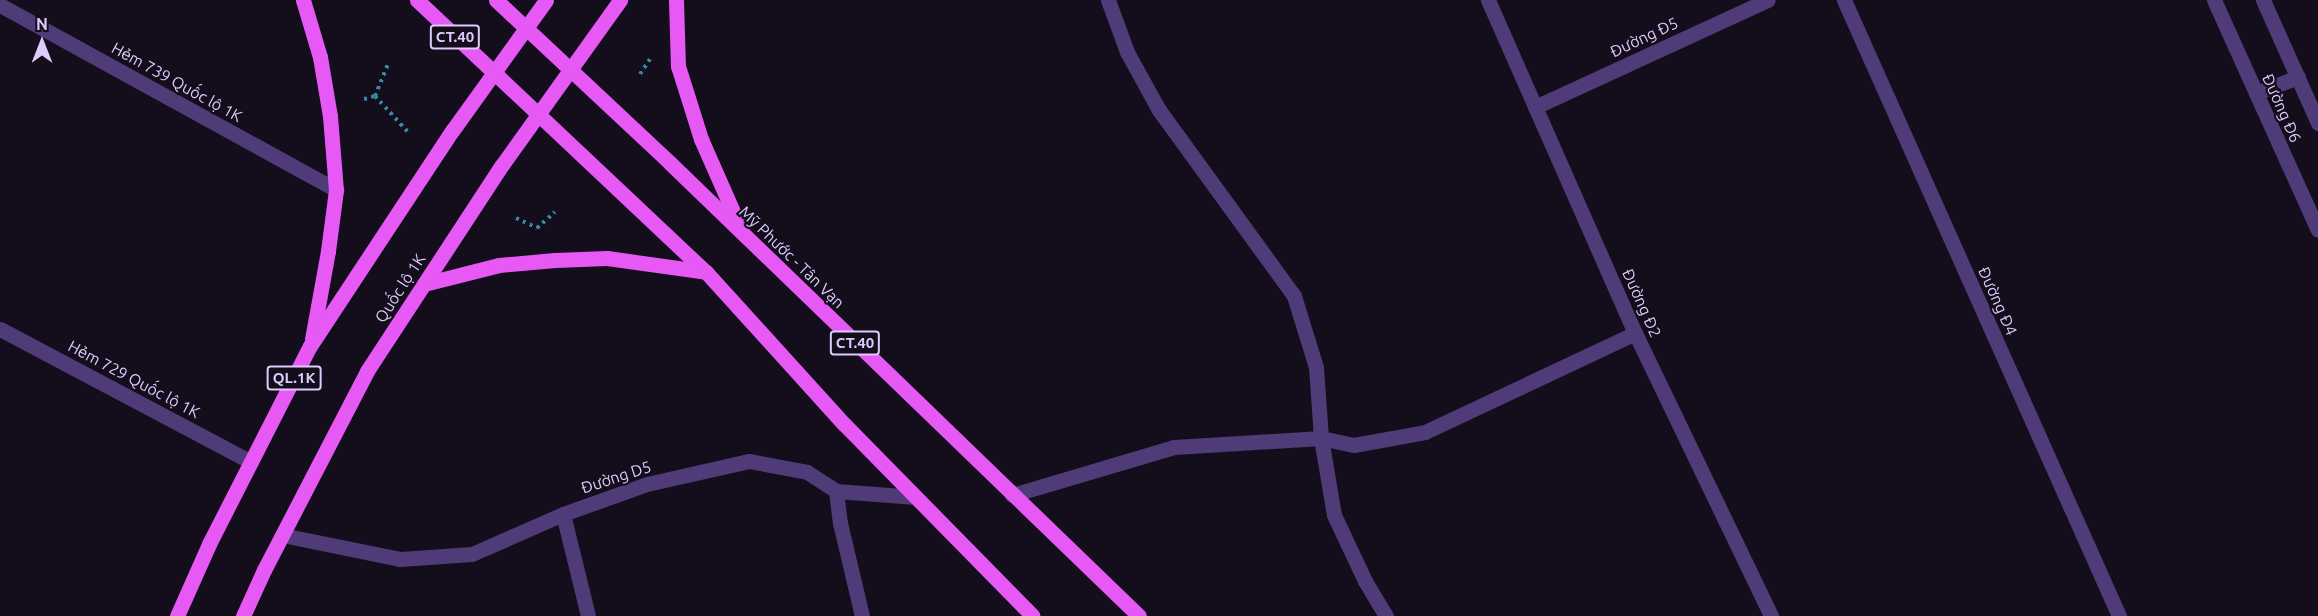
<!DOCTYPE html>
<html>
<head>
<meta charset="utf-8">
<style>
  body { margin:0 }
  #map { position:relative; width:2318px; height:616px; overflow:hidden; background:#140d1c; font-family:Ubuntu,sans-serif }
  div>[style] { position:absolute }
  .path>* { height:4px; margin-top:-2px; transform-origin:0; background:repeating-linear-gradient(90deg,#348da6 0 3px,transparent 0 7.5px) }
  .minor>* { height:15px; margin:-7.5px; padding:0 7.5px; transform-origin:7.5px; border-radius:7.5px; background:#4e3b78 }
  .major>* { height:15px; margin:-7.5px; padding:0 7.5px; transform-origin:7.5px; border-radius:7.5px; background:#e659f4 }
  span { translate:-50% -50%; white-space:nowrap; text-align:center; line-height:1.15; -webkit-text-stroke:4.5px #140d1c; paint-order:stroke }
  .shield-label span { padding:2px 4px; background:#140d1c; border:2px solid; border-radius:4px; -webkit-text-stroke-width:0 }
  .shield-label { font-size:15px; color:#decbfc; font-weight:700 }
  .street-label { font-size:16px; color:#decbfc }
  .north { position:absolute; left:12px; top:12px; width:60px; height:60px; -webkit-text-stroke:4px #140d1c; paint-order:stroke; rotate:0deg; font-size:16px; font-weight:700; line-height:24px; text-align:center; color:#decbfc }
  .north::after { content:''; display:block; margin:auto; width:21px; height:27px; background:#decbfc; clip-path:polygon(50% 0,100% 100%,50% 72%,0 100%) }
</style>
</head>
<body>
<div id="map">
  <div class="path">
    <i style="left:640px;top:74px;width:18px;rotate:-56deg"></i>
    <i style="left:375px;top:96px;width:49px;rotate:47.5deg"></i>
    <i style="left:364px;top:99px;width:11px;rotate:-15deg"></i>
    <i style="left:375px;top:96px;width:37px;rotate:-68deg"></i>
    <i style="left:516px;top:218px;width:23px;rotate:25deg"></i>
    <i style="left:537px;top:228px;width:24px;rotate:-42deg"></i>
  </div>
  <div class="minor">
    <i style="left:1108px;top:0;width:55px;rotate:69.9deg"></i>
    <i style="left:1127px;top:52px;width:66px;rotate:61.1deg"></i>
    <i style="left:1159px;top:110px;width:230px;rotate:54deg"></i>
    <i style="left:1294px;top:296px;width:74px;rotate:72.8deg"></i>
    <i style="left:1316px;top:367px;width:71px;rotate:86deg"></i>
    <i style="left:1321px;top:438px;width:78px;rotate:80.4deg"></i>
    <i style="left:1334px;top:515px;width:73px;rotate:64.8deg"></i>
    <i style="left:1365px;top:581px;width:41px;rotate:59deg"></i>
    <i style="left:1488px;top:0;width:364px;rotate:66.2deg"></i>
    <i style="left:1635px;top:333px;width:314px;rotate:64.3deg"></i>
    <i style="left:1844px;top:0;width:675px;rotate:65.94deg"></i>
    <i style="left:2214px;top:0;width:252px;rotate:65.7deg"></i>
    <i style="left:2263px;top:0;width:135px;rotate:65.9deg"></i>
    <i style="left:0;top:5px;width:384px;rotate:28.8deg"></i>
    <i style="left:2256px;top:93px;width:45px;rotate:-20.9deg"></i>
    <i style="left:1535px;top:107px;width:256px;rotate:-24.7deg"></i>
    <i style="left:0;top:329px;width:284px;rotate:27.9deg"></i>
    <i style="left:836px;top:491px;width:80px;rotate:4.3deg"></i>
    <i style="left:1012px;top:495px;width:169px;rotate:-16.5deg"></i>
    <i style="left:1174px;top:447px;width:147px;rotate:-3.5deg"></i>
    <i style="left:1321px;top:438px;width:34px;rotate:12deg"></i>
    <i style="left:1354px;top:445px;width:72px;rotate:-10.4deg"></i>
    <i style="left:1425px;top:432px;width:232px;rotate:-25.2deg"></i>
    <i style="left:563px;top:514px;width:105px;rotate:76.2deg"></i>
    <i style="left:282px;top:535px;width:120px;rotate:11.5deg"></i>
    <i style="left:400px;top:559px;width:72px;rotate:-4deg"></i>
    <i style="left:472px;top:554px;width:99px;rotate:-23.7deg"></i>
    <i style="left:563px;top:514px;width:89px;rotate:-19.7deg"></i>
    <i style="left:647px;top:484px;width:105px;rotate:-12.7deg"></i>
    <i style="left:749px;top:461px;width:59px;rotate:10.7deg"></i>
    <i style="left:807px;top:472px;width:35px;rotate:33deg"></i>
    <i style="left:836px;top:491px;width:32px;rotate:83deg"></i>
    <i style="left:840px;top:523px;width:96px;rotate:76.7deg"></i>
  </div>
  <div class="major">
    <i style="left:303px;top:0;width:59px;rotate:73.4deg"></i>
    <i style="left:320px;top:57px;width:60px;rotate:80.4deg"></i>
    <i style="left:330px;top:116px;width:74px;rotate:85.4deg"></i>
    <i style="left:336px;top:190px;width:62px;rotate:97.5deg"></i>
    <i style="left:328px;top:251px;width:89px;rotate:100.3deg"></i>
    <i style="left:417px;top:0;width:397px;rotate:43.3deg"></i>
    <i style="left:706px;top:272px;width:205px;rotate:47.8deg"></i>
    <i style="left:844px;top:424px;width:269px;rotate:45.5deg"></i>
    <i style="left:496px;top:0;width:238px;rotate:43.1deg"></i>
    <i style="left:670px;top:163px;width:652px;rotate:44.01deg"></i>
    <i style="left:676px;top:0;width:66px;rotate:88.3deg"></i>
    <i style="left:678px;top:66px;width:77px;rotate:72.5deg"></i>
    <i style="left:701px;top:139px;width:94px;rotate:66.2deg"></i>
    <i style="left:424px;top:284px;width:77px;rotate:-14.2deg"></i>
    <i style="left:499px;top:265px;width:56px;rotate:-5.1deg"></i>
    <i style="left:555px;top:260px;width:52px;rotate:-2.2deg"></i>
    <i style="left:607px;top:258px;width:100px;rotate:8deg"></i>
    <i style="left:177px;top:616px;width:79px;rotate:-66deg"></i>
    <i style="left:209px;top:544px;width:222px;rotate:-63deg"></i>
    <i style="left:310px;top:346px;width:258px;rotate:-56.6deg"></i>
    <i style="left:452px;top:131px;width:161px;rotate:-54.3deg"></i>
    <i style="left:243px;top:616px;width:51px;rotate:-65.5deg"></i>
    <i style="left:264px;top:570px;width:224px;rotate:-62.6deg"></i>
    <i style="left:367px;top:371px;width:246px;rotate:-56.8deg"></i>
    <i style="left:502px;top:165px;width:203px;rotate:-54.4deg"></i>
  </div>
  <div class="shield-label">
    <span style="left:455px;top:37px">CT.40</span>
    <span style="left:855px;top:343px">CT.40</span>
    <span style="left:294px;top:378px">QL.1K</span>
  </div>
  <div class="street-label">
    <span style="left:1644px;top:37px;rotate:-25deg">Đường Đ5</span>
    <span style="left:177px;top:82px;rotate:29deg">Hẻm 739 Quốc lộ 1K</span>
    <span style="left:2282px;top:108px;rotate:66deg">Đường Đ6</span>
    <span style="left:792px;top:257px;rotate:44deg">Mỹ Phước - Tân Vạn</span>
    <span style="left:400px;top:288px;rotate:-57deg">Quốc lộ 1K</span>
    <span style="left:1998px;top:301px;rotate:66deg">Đường Đ4</span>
    <span style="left:1642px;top:303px;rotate:66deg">Đường Đ2</span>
    <span style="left:134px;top:379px;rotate:28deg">Hẻm 729 Quốc lộ 1K</span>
    <span style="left:616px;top:477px;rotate:-18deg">Đường D5</span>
  </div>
  <div class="north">N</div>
</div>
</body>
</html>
